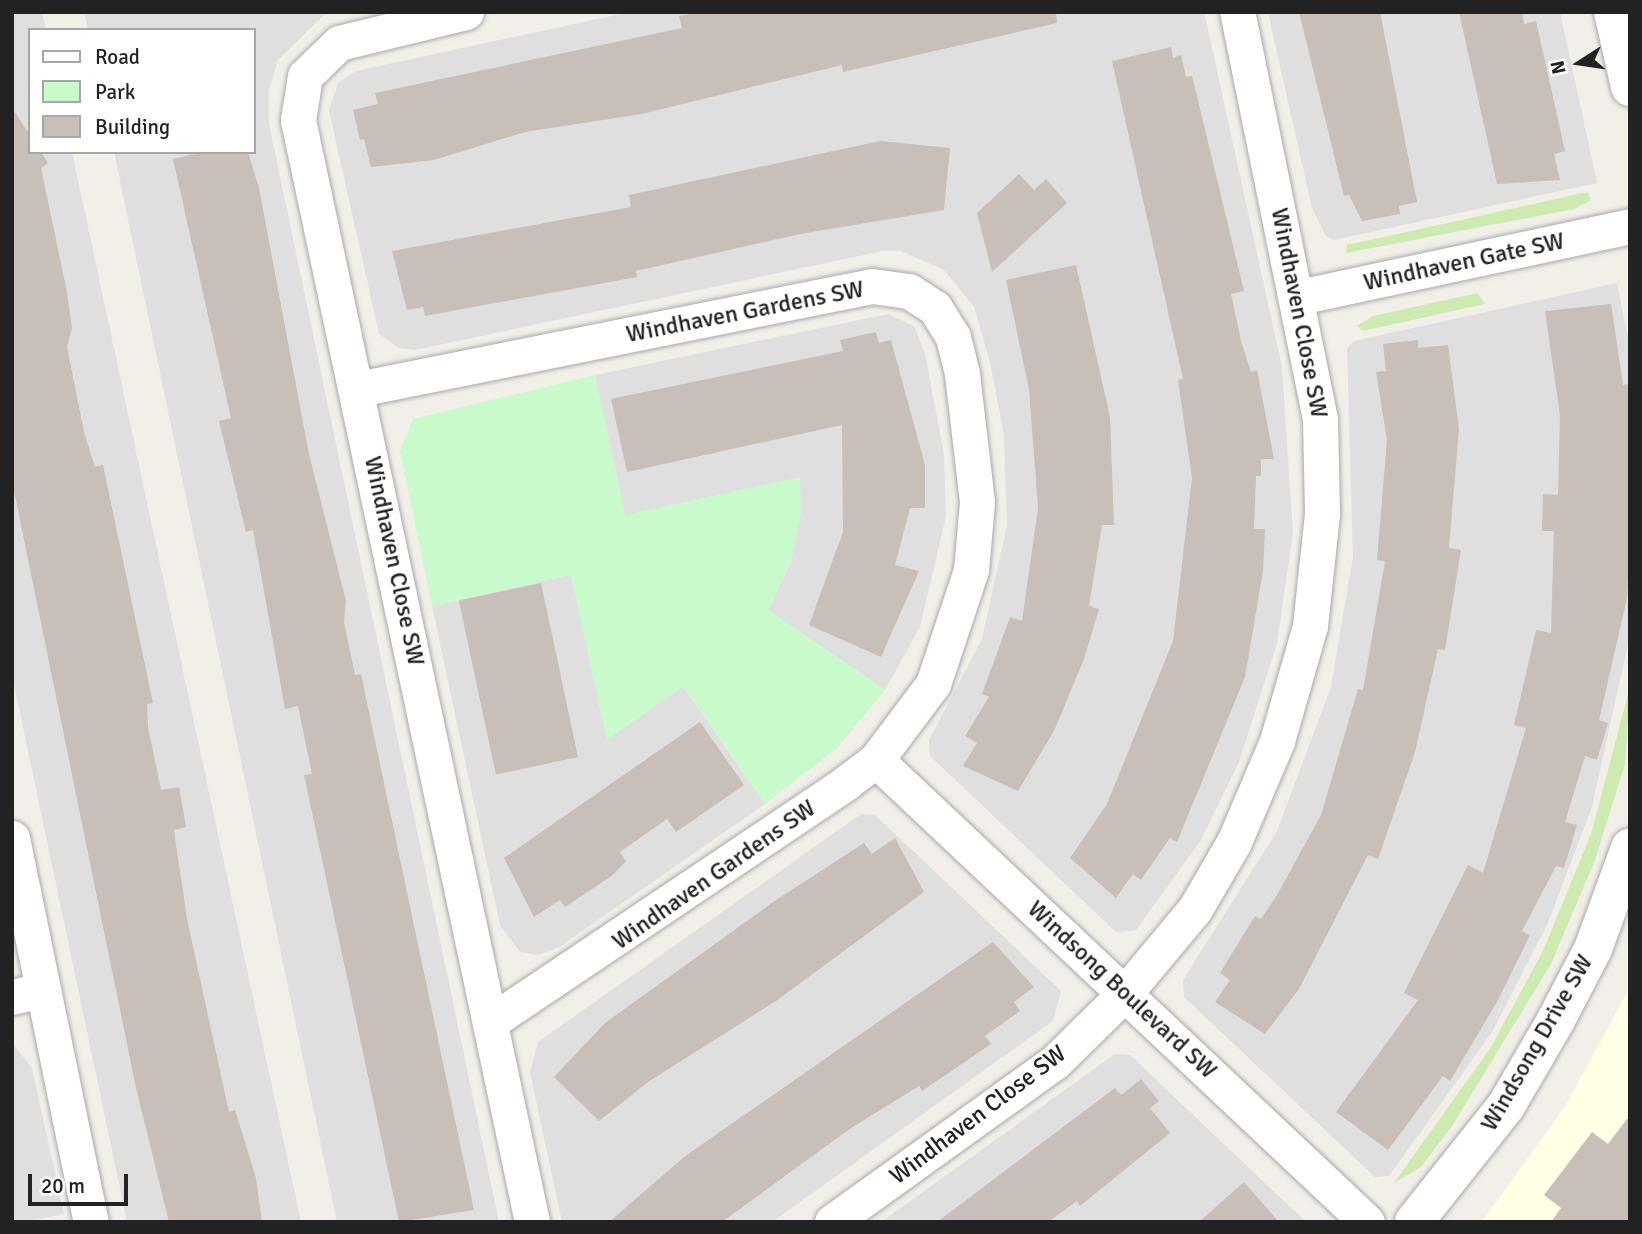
<!DOCTYPE html>
<html>
<head>
<meta charset="utf-8">
<style>
  body { margin:0 }
  #map { position:relative; width:1642px; height:1234px; overflow:hidden; background:#f2efe9; font-family:Signika,sans-serif }
  div>[style] { position:absolute }
  .residential>* { inset:0; background:#e0dfdf }
  .education>* { inset:0; background:#ffffe5 }
  .grass>* { inset:0; background:#cdebb0 }
  .park>* { inset:0; background:#c8facc }
  .building>* { inset:0; background:#c7bfb8; transform-origin:0 0 }
  .roads { filter:drop-shadow(0 0 2px #a9a9a9) drop-shadow(0 0 2px #a9a9a9) }
  .minor>* { height:35px; margin:-17.5px; padding:0 17.5px; transform-origin:17.5px; border-radius:17.5px; background:#fff }
  .tertiary>* { height:38px; margin:-19px; padding:0 19px; transform-origin:19px; border-radius:19px; background:#fff }
  span { translate:-50% -50%; white-space:nowrap; text-align:center; line-height:1.15; -webkit-text-stroke:5px #fff; paint-order:stroke }
  .street-label { font-size:24px; color:#222 }
  .frame { position:absolute; inset:0; border:14px solid #222; pointer-events:none }
  .legend { position:absolute; left:28px; top:28px; width:228px; height:126px; box-sizing:border-box; background:#fff; border:2px solid #a7a7a7; margin:0; padding:9px 12px; list-style:none; font-size:21px; color:#222 }
  .legend li { display:flex; align-items:center; gap:14px; height:35px }
  .legend b { width:35px; border:2px solid #a7a7a7 }
  .north { position:absolute; left:1544px; top:28px; width:70px; height:70px; -webkit-text-stroke:5px #fff; paint-order:stroke; rotate:258deg; font-size:19px; font-weight:700; line-height:28px; text-align:center; color:#222 }
  .north::after { content:''; display:block; margin:auto; width:24px; height:32px; background:#222; clip-path:polygon(50% 0,100% 100%,50% 72%,0 100%) }
  .scale { position:absolute; left:28px; top:1174px; width:100px; height:32px; box-sizing:border-box; border:4px solid #222; border-top:0; padding-left:9px; font-size:21px; line-height:24px; white-space:nowrap; color:#222; -webkit-text-stroke:5px #fff; paint-order:stroke }
</style>
</head>
<body>
<div id="map">
  <div class="residential">
    <i style="clip-path:polygon(12px 12px,42px 12px,46px 30px,30px 30px,30px 152px,72px 152px,301px 1222px,127px 1222px,12px 675px)"></i>
    <i style="clip-path:polygon(84px 12px,327px 12px,278px 60px,269px 89px,269px 124px,499px 1222px,337px 1222px,114px 152px,254px 152px,254px 30px,88px 30px)"></i>
    <i style="clip-path:polygon(630px 12px,1204px 12px,1282px 367px,1293px 533px,1277px 643px,1239px 762px,1201px 840px,1136px 930px,1116px 932px,930px 756px,929px 740px,982px 639px,1007px 525px,1004px 436px,990px 362px,974px 307px,944px 270px,901px 251px,883px 251px,415px 350px,399px 348px,379px 334px,329px 110px,338px 83px,356px 71px)"></i>
    <i style="clip-path:polygon(1268px 12px,1560px 12px,1597px 183px,1334px 240px,1326px 236px,1312px 208px)"></i>
    <i style="clip-path:polygon(1617px 283px,1630px 348px,1630px 635px,1592px 807px,1547px 925px,1492px 1032px,1389px 1176px,1375px 1177px,1184px 997px,1183px 980px,1277px 831px,1331px 687px,1353px 557px,1347px 348px,1354px 341px)"></i>
    <i style="clip-path:polygon(888px 314px,914px 326px,925px 354px,944px 454px,946px 516px,920px 627px,885px 690px,768px 610px,791px 562px,801px 513px,625px 515px,595px 375px)"></i>
    <i style="clip-path:polygon(571px 575px,607px 739px,683px 686px,765px 804px,559px 947px,538px 955px,520px 952px,500px 925px,432px 606px)"></i>
    <i style="clip-path:polygon(861px 814px,875px 815px,1061px 991px,1053px 1021px,772px 1222px,562px 1222px,530px 1072px,538px 1042px)"></i>
    <i style="clip-path:polygon(12px 1043px,32px 1068px,64px 1214px,23px 1222px,12px 1222px)"></i>
    <i style="clip-path:polygon(1115px 1054px,1130px 1055px,1306px 1222px,881px 1222px)"></i>
  </div>
  <div class="education">
    <i style="clip-path:polygon(1630px 987px,1630px 1222px,1482px 1222px,1566px 1105px)"></i>
  </div>
  <div class="grass">
    <i style="clip-path:polygon(1588px 192px,1590px 201px,1574px 209px,1346px 253px,1347px 245px)"></i>
    <i style="clip-path:polygon(1477px 293px,1485px 304px,1363px 331px,1357px 326px,1373px 316px)"></i>
    <i style="clip-path:polygon(1630px 687px,1625px 764px,1595px 860px,1551px 964px,1452px 1126px,1421px 1167px,1394px 1183px,1491px 1047px,1543px 951px,1591px 834px)"></i>
  </div>
  <div class="park">
    <i style="clip-path:polygon(595px 375px,625px 515px,800px 477px,801px 513px,791px 562px,768px 610px,885px 690px,837px 748px,765px 804px,684px 686px,607px 740px,571px 575px,432px 606px,400px 451px,413px 419px)"></i>
  </div>
  <div class="building">
    <i style="clip-path:polygon(699px 12px,1056px 12px,1057px 23px,843px 72px,842px 65px,642px 114px,525px 132px,434px 160px,371px 167px,364px 139px,360px 140px,353px 110px,378px 104px,375px 93px,682px 28px,679px 16px)"></i>
    <i style="clip-path:polygon(1299px 12px,1380px 12px,1417px 202px,1399px 206px,1400px 214px,1362px 221px,1349px 195px,1344px 196px)"></i>
    <i style="clip-path:polygon(1459px 12px,1522px 12px,1524px 24px,1536px 21px,1565px 151px,1554px 154px,1560px 180px,1497px 184px)"></i>
    <i style="clip-path:polygon(1171px 47px,1173px 58px,1181px 55px,1186px 77px,1192px 76px,1244px 291px,1231px 294px,1241px 341px,1251px 372px,1257px 370px,1274px 459px,1261px 459px,1261px 476px,1256px 476px,1254px 529px,1265px 529px,1263px 571px,1245px 677px,1177px 842px,1170px 838px,1141px 880px,1133px 874px,1116px 898px,1070px 858px,1107px 804px,1173px 641px,1192px 478px,1178px 380px,1183px 379px,1112px 61px)"></i>
    <i style="clip-path:polygon(12px 108px,30px 135px,30px 152px,41px 152px,48px 163px,41px 168px,67px 292px,72px 328px,67px 347px,84px 432px,95px 467px,103px 465px,153px 703px,147px 704px,148px 727px,161px 790px,179px 787px,186px 827px,174px 830px,187px 919px,229px 1112px,235px 1110px,256px 1178px,262px 1222px,169px 1222px,136px 1088px,12px 481px)"></i>
    <i style="clip-path:polygon(880px 141px,950px 148px,944px 210px,800px 234px,636px 271px,637px 277px,425px 316px,423px 307px,407px 310px,392px 251px,631px 207px,629px 195px)"></i>
    <i style="clip-path:polygon(204px 152px,248px 152px,259px 188px,309px 454px,346px 601px,344px 622px,355px 675px,361px 674px,474px 1210px,399px 1222px,304px 775px,312px 774px,298px 706px,285px 709px,253px 530px,246px 532px,219px 421px,231px 418px,173px 159px)"></i>
    <i style="clip-path:polygon(1019px 174px,1034px 190px,1046px 179px,1067px 203px,992px 272px,977px 213px)"></i>
    <i style="clip-path:polygon(1076px 265px,1110px 417px,1114px 525px,1102px 525px,1089px 606px,1099px 609px,1084px 659px,1054px 731px,1018px 791px,963px 766px,977px 743px,965px 736px,989px 697px,982px 694px,1010px 617px,1022px 621px,1038px 508px,1029px 389px,1006px 280px)"></i>
    <i style="clip-path:polygon(1611px 304px,1623px 385px,1630px 384px,1630px 536px,1627px 598px,1599px 720px,1608px 723px,1597px 760px,1585px 756px,1565px 822px,1577px 825px,1564px 868px,1556px 866px,1522px 931px,1530px 935px,1498px 1000px,1450px 1081px,1443px 1076px,1388px 1150px,1336px 1112px,1418px 1000px,1404px 993px,1468px 865px,1483px 873px,1526px 728px,1514px 725px,1536px 630px,1551px 633px,1554px 531px,1542px 531px,1543px 494px,1558px 495px,1560px 415px,1545px 311px)"></i>
    <i style="clip-path:polygon(876px 332px,879px 343px,891px 340px,925px 465px,925px 508px,910px 508px,895px 565px,919px 571px,881px 657px,809px 625px,843px 532px,842px 425px,627px 472px,611px 399px,843px 351px,840px 340px)"></i>
    <i style="clip-path:polygon(1418px 340px,1418px 348px,1448px 345px,1459px 429px,1449px 548px,1461px 550px,1445px 650px,1438px 649px,1415px 752px,1378px 859px,1368px 855px,1299px 989px,1265px 1034px,1215px 1002px,1230px 980px,1220px 973px,1255px 916px,1261px 919px,1277px 895px,1321px 815px,1358px 689px,1363px 690px,1385px 561px,1377px 560px,1387px 440px,1376px 372px,1386px 371px,1383px 344px)"></i>
    <i style="left:541px;top:583px;width:178px;height:84px;rotate:78deg"></i>
    <i style="clip-path:polygon(700px 722px,744px 785px,676px 832px,667px 819px,620px 852px,626px 861px,613px 875px,565px 907px,560px 900px,534px 917px,504px 858px)"></i>
    <i style="clip-path:polygon(895px 838px,924px 892px,776px 1001px,648px 1082px,599px 1121px,554px 1077px,605px 1023px,776px 900px,864px 843px,872px 854px)"></i>
    <i style="clip-path:polygon(993px 942px,1034px 987px,1014px 1002px,1020px 1011px,985px 1036px,991px 1044px,922px 1091px,919px 1086px,851px 1128px,722px 1222px,609px 1222px,684px 1157px)"></i>
    <i style="clip-path:polygon(1141px 1079px,1159px 1101px,1150px 1108px,1170px 1133px,1080px 1206px,1077px 1201px,1048px 1222px,937px 1222px,1115px 1088px,1121px 1095px)"></i>
    <i style="clip-path:polygon(1630px 1115px,1630px 1222px,1551px 1222px,1561px 1208px,1544px 1195px,1592px 1132px,1608px 1144px)"></i>
    <i style="clip-path:polygon(1244px 1182px,1279px 1222px,1199px 1222px)"></i>
  </div>
  <div class="roads">
    <div class="minor">
      <i style="left:466px;top:12px;width:131px;rotate:166.3deg"></i>
      <i style="left:339px;top:43px;width:47px;rotate:135.9deg"></i>
      <i style="left:305px;top:76px;width:45px;rotate:99deg"></i>
      <i style="left:298px;top:120px;width:1127px;rotate:78.01deg"></i>
      <i style="left:1299px;top:297px;width:339px;rotate:-12.1deg"></i>
      <i style="left:358px;top:389px;width:524px;rotate:-11.33deg"></i>
      <i style="left:872px;top:286px;width:37px;rotate:8deg"></i>
      <i style="left:909px;top:291px;width:31px;rotate:33deg"></i>
      <i style="left:935px;top:308px;width:34px;rotate:58deg"></i>
      <i style="left:953px;top:337px;width:38px;rotate:76deg"></i>
      <i style="left:962px;top:374px;width:129px;rotate:83.3deg"></i>
      <i style="left:977px;top:502px;width:68px;rotate:95deg"></i>
      <i style="left:971px;top:570px;width:120px;rotate:108.4deg"></i>
      <i style="left:933px;top:684px;width:95px;rotate:126.9deg"></i>
      <i style="left:876px;top:760px;width:38px;rotate:143deg"></i>
      <i style="left:846px;top:783px;width:429px;rotate:146.1deg"></i>
      <i style="left:876px;top:760px;width:674px;rotate:43.26deg"></i>
      <i style="left:12px;top:838px;width:392px;rotate:78.4deg"></i>
      <i style="left:12px;top:997px;width:32px;rotate:-13deg"></i>
      <i style="left:832px;top:1222px;width:274px;rotate:-35.7deg"></i>
      <i style="left:1055px;top:1062px;width:98px;rotate:-44.6deg"></i>
      <i style="left:1125px;top:993px;width:109px;rotate:-50.2deg"></i>
      <i style="left:1195px;top:909px;width:78px;rotate:-59.8deg"></i>
      <i style="left:1234px;top:842px;width:110px;rotate:-66.9deg"></i>
      <i style="left:1277px;top:741px;width:120px;rotate:-74deg"></i>
      <i style="left:1310px;top:626px;width:114px;rotate:-83.9deg"></i>
      <i style="left:1322px;top:513px;width:94px;rotate:-91.2deg"></i>
      <i style="left:1320px;top:419px;width:415px;rotate:-101.5deg"></i>
    </div>
    <div class="tertiary">
      <i style="left:1613px;top:12px;width:77px;rotate:77.2deg"></i>
      <i style="left:1414px;top:1222px;width:148px;rotate:-51.6deg"></i>
      <i style="left:1506px;top:1106px;width:99px;rotate:-59.8deg"></i>
      <i style="left:1556px;top:1020px;width:80px;rotate:-62.5deg"></i>
      <i style="left:1593px;top:949px;width:108px;rotate:-69.9deg"></i>
    </div>
  </div>
  <div class="street-label">
    <span style="left:1464px;top:262px;rotate:-12deg">Windhaven Gate SW</span>
    <span style="left:745px;top:312px;rotate:-11deg">Windhaven Gardens SW</span>
    <span style="left:1299px;top:313px;rotate:79deg">Windhaven Close SW</span>
    <span style="left:394px;top:561px;rotate:78deg">Windhaven Close SW</span>
    <span style="left:714px;top:875px;rotate:-35deg">Windhaven Gardens SW</span>
    <span style="left:1122px;top:990px;rotate:43deg">Windsong Boulevard SW</span>
    <span style="left:1537px;top:1043px;rotate:-60deg">Windsong Drive SW</span>
    <span style="left:978px;top:1115px;rotate:-37deg">Windhaven Close SW</span>
  </div>
  <div class="frame"></div>
  <ul class="legend">
  <li><b style="height:9px;background:#fff"></b>Road</li>
  <li><b style="height:19px;background:#c8facc"></b>Park</li>
  <li><b style="height:19px;background:#c7bfb8"></b>Building</li>
  </ul>
  <div class="north">N</div>
  <div class="scale">20 m</div>
</div>
</body>
</html>
